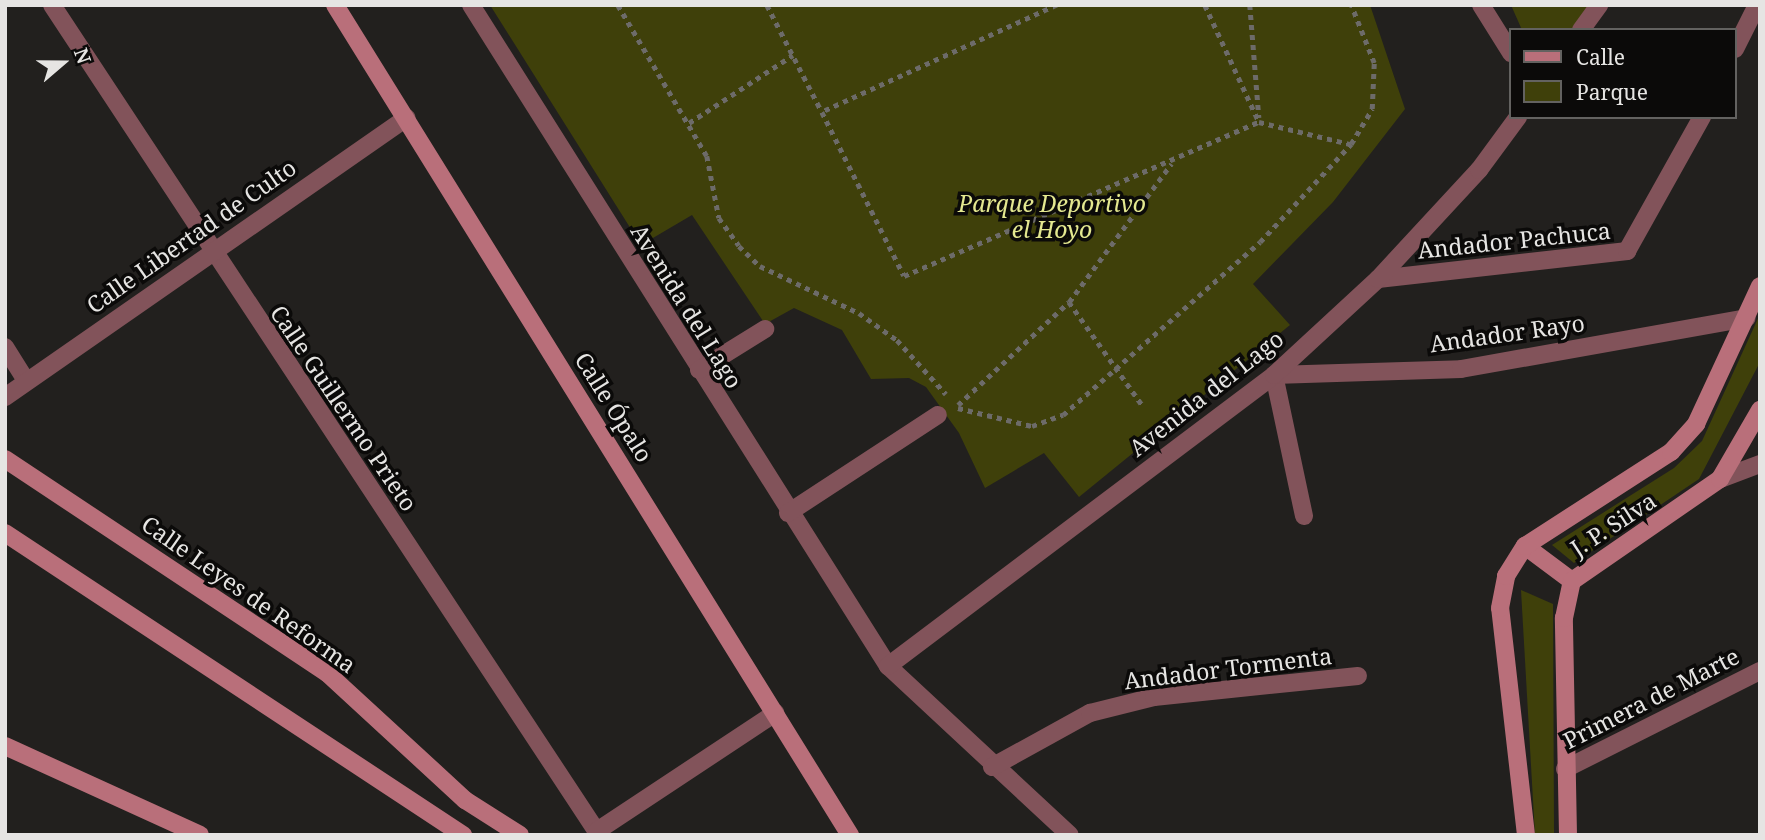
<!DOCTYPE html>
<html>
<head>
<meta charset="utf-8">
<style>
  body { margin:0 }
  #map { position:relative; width:1765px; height:840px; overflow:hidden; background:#22201e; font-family:"Noto Serif",serif }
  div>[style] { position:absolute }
  .green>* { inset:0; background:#3f400a }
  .path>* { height:4.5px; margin-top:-2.25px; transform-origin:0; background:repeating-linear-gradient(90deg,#6d6b69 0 5px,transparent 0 10px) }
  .street>* { height:18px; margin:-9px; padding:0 9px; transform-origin:9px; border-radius:9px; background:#82535a }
  .secondary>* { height:18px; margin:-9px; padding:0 9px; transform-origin:9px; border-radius:9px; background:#b96f7a }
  span { translate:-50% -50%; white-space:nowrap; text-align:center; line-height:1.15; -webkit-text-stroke:7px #0b0a09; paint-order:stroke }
  .park-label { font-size:23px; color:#e4e890; font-style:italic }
  .street-label { font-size:23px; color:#e6e5e3 }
  .frame { position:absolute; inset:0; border:7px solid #e6e5e3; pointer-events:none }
  .legend { position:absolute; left:1509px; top:28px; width:228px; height:91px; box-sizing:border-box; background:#0b0a09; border:2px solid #636260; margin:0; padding:9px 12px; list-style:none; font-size:21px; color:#e6e5e3 }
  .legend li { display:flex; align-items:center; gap:14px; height:35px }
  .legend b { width:35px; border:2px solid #636260 }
  .north { position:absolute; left:28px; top:28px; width:70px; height:70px; -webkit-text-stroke:5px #0b0a09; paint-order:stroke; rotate:70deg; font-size:19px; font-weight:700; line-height:28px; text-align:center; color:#e6e5e3 }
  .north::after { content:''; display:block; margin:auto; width:24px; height:32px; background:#e6e5e3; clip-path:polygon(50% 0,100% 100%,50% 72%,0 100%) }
</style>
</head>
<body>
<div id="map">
  <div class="green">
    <i style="clip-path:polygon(490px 5px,1370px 5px,1405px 109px,1333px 202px,1253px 284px,1290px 325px,1079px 497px,1044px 453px,985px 488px,959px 433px,926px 387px,909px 378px,871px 379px,842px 330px,794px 308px,765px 324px,692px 215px,641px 245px)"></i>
    <i style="clip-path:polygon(1511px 5px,1595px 5px,1579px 30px,1522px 30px)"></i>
    <i style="clip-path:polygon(1760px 314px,1760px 362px,1699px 479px,1574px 563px,1552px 545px,1674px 468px,1702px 441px)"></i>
    <i style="clip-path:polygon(1521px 590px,1553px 604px,1554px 835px,1535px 835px)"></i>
  </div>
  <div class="path">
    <i style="left:618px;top:5px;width:175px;rotate:59.5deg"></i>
    <i style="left:707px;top:156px;width:63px;rotate:79deg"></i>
    <i style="left:719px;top:218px;width:34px;rotate:54deg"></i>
    <i style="left:739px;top:246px;width:29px;rotate:44deg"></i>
    <i style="left:760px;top:266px;width:110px;rotate:25.4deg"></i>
    <i style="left:859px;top:313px;width:47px;rotate:35.4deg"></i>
    <i style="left:897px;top:340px;width:73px;rotate:47.8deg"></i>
    <i style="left:767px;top:5px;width:120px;rotate:62.8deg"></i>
    <i style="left:1057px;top:5px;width:258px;rotate:155.5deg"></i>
    <i style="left:822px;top:112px;width:183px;rotate:63.4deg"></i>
    <i style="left:904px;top:276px;width:387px;rotate:-23.5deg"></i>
    <i style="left:1259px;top:122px;width:94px;rotate:13.6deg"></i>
    <i style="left:1205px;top:5px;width:129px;rotate:65.2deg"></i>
    <i style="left:1250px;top:5px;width:113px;rotate:85.4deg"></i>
    <i style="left:689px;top:123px;width:124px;rotate:-33.2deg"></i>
    <i style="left:1069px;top:302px;width:128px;rotate:54.6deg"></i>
    <i style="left:958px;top:405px;width:151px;rotate:-42.9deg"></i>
    <i style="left:1069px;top:302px;width:172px;rotate:-53.5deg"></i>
    <i style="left:958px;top:408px;width:76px;rotate:13.7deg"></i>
    <i style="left:1032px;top:426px;width:33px;rotate:-20deg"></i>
    <i style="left:1063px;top:415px;width:262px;rotate:-41.3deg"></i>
    <i style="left:1260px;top:242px;width:134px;rotate:-47.1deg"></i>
    <i style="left:1351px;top:144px;width:41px;rotate:-59deg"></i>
    <i style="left:1372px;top:109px;width:46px;rotate:-87.5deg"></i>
    <i style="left:1374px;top:63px;width:62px;rotate:-111.6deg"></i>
  </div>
  <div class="street">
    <i style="left:52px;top:5px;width:994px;rotate:56.61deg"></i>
    <i style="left:471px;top:5px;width:782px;rotate:57.75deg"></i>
    <i style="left:888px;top:666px;width:248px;rotate:42.9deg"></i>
    <i style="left:1481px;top:5px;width:57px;rotate:58deg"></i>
    <i style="left:1581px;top:30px;width:31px;rotate:-54deg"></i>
    <i style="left:1735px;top:49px;width:49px;rotate:-63.4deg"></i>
    <i style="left:1378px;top:279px;width:251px;rotate:-6.4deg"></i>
    <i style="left:1627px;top:251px;width:154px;rotate:-60.8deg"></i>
    <i style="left:5px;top:347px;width:39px;rotate:58deg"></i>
    <i style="left:699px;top:370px;width:78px;rotate:-31.8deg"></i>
    <i style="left:5px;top:397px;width:489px;rotate:-34.8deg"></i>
    <i style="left:1720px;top:479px;width:43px;rotate:-20.6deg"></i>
    <i style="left:788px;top:513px;width:179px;rotate:-33.2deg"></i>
    <i style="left:1304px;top:516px;width:144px;rotate:-102deg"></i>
    <i style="left:1274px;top:375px;width:187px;rotate:-1.8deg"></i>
    <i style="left:1461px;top:369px;width:290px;rotate:-10.1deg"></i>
    <i style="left:888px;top:666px;width:483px;rotate:-37deg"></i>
    <i style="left:1274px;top:375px;width:142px;rotate:-42.7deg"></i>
    <i style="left:1378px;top:279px;width:149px;rotate:-47.2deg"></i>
    <i style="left:1479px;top:170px;width:66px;rotate:-53.7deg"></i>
    <i style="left:992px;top:767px;width:112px;rotate:-28.9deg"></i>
    <i style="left:1090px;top:713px;width:66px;rotate:-14deg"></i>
    <i style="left:1154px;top:697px;width:205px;rotate:-5.9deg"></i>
    <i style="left:1565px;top:769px;width:218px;rotate:-26.7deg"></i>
    <i style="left:597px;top:831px;width:214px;rotate:-33.5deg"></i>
  </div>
  <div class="secondary">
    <i style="left:335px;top:5px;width:977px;rotate:58.18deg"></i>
    <i style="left:5px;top:459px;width:387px;rotate:33.6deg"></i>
    <i style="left:327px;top:673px;width:188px;rotate:42.6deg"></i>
    <i style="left:465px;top:800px;width:65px;rotate:32.5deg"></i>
    <i style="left:5px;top:533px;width:549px;rotate:33.4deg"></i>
    <i style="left:1525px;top:546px;width:59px;rotate:36.7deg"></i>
    <i style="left:5px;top:746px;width:214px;rotate:24.5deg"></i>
    <i style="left:1526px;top:835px;width:228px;rotate:-96.5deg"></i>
    <i style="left:1500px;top:608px;width:33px;rotate:-79deg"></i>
    <i style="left:1506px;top:576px;width:36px;rotate:-58deg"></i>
    <i style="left:1525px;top:546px;width:174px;rotate:-32.8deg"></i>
    <i style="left:1671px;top:452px;width:38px;rotate:-48deg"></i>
    <i style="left:1696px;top:424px;width:152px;rotate:-65.1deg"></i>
    <i style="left:1568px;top:835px;width:217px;rotate:-91.1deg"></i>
    <i style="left:1564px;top:618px;width:38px;rotate:-78deg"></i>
    <i style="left:1572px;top:581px;width:180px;rotate:-34.6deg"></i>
    <i style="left:1720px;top:479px;width:80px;rotate:-59.9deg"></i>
  </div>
  <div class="park-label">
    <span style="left:1052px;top:216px">Parque Deportivo<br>el Hoyo</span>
  </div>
  <div class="street-label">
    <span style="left:191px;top:236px;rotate:-35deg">Calle Libertad de Culto</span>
    <span style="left:1514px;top:240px;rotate:-6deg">Andador Pachuca</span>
    <span style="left:687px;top:306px;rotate:58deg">Avenida del Lago</span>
    <span style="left:1507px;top:333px;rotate:-8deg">Andador Rayo</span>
    <span style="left:1206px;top:393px;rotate:-38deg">Avenida del Lago</span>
    <span style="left:614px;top:407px;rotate:58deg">Calle Ópalo</span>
    <span style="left:344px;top:408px;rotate:56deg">Calle Guillermo Prieto</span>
    <span style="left:1613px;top:524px;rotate:-33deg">J. P. Silva</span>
    <span style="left:249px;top:594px;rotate:35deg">Calle Leyes de Reforma</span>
    <span style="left:1228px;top:668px;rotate:-7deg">Andador Tormenta</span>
    <span style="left:1651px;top:698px;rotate:-27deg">Primera de Marte</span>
  </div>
  <div class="frame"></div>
  <ul class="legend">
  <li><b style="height:9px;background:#b96f7a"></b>Calle</li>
  <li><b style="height:19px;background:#3f400a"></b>Parque</li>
  </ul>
  <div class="north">N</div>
</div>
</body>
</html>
